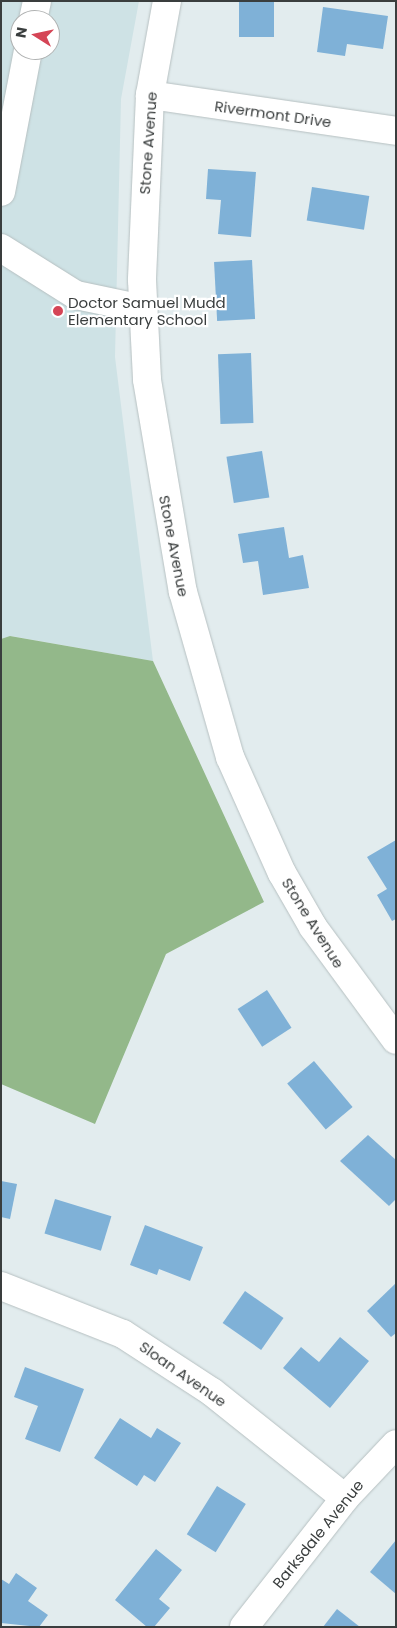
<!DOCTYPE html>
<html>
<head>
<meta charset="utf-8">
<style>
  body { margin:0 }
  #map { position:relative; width:397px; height:1628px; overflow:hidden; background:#e2ecee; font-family:Poppins,sans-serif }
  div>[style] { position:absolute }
  .built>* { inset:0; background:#cee2e5 }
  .forest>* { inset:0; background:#93b88a }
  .building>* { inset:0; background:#7fb1d7; transform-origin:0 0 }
  .roads { filter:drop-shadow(0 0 1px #b6c0c1) drop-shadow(0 0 1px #b6c0c1) }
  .minor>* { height:28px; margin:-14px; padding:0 14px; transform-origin:14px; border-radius:14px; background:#fff }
  .dots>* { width:14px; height:14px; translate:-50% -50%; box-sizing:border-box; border:2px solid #fff; border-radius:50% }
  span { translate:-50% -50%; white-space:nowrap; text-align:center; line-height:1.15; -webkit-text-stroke:4.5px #fff; paint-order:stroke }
  .street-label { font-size:15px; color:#3a3e3e }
  .poi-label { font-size:15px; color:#3a3e3e }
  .left { translate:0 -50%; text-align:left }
  .frame { position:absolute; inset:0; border:2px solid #3a3e3e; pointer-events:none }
  .north { position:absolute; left:10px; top:10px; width:50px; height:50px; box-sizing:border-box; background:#fff; border:1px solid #b0b2b2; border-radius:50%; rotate:280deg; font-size:14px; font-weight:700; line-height:20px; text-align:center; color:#3a3e3e }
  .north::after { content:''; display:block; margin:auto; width:18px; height:22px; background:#d54556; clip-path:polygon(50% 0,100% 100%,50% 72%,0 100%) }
</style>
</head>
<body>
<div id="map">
  <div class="built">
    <i style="clip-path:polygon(evenodd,1px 1px,139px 1px,121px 99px,115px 357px,153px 661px,11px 636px,1px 639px,1px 1px,20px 20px,50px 20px,50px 50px,20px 50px,20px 20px)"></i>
  </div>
  <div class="forest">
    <i style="clip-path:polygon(10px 636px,153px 661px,264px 902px,166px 954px,95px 1124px,1px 1084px,1px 639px)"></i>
  </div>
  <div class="building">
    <i style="left:239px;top:1px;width:35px;height:36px"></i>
    <i style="clip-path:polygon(323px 7px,388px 16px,383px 49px,347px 44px,345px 56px,317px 52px)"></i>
    <i style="clip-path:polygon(208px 169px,256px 172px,251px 237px,218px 234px,221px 200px,206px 199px)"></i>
    <i style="left:312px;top:187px;width:58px;height:34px;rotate:9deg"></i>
    <i style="left:252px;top:260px;width:59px;height:38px;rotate:87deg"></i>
    <i style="left:251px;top:353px;width:70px;height:33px;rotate:88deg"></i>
    <i style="left:262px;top:451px;width:47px;height:36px;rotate:81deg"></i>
    <i style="clip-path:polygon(284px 527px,289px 558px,303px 555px,309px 588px,263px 595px,258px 561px,243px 563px,238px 534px)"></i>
    <i style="clip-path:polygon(396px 840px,396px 919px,392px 921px,377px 895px,387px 889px,367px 857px)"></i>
    <i style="left:267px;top:990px;width:45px;height:35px;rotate:57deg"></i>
    <i style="left:314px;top:1061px;width:60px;height:35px;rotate:50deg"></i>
    <i style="clip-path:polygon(368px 1135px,396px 1160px,396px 1199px,389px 1206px,340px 1161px)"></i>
    <i style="clip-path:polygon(1px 1181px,17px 1184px,10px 1219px,1px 1217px)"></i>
    <i style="left:55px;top:1199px;width:59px;height:36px;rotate:17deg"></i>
    <i style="clip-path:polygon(145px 1225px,203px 1247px,190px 1281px,159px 1269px,157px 1275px,130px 1265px)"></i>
    <i style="clip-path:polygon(396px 1283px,396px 1333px,391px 1337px,367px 1311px)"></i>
    <i style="left:245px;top:1291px;width:47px;height:39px;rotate:35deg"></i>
    <i style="clip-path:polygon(340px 1337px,369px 1361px,330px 1408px,283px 1368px,301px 1347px,319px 1362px)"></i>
    <i style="clip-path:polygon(25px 1367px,84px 1389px,60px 1452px,25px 1439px,38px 1406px,14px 1397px)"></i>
    <i style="clip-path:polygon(120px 1418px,151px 1438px,157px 1428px,181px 1443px,155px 1482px,144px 1475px,137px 1486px,94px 1458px)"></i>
    <i style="left:217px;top:1486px;width:34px;height:57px;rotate:32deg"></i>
    <i style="clip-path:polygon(396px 1540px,396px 1594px,370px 1572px)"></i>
    <i style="clip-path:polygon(156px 1549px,182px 1570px,159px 1599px,170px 1608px,154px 1627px,147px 1627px,115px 1600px)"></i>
    <i style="clip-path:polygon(16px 1573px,37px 1588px,28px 1601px,48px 1615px,39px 1627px,1px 1623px,1px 1579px,9px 1584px)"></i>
    <i style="clip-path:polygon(337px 1609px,360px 1627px,323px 1627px)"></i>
  </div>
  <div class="roads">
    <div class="minor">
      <i style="left:167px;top:1px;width:96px;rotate:100.3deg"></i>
      <i style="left:150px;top:95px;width:185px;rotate:92.5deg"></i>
      <i style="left:142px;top:280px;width:100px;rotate:87.1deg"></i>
      <i style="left:147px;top:380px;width:215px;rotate:80.4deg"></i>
      <i style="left:183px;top:592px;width:172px;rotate:74.1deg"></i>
      <i style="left:230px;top:757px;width:127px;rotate:65.9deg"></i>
      <i style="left:282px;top:873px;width:62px;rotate:60.1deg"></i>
      <i style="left:313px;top:927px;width:140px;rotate:53.7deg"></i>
      <i style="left:33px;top:20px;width:19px;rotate:-78deg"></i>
      <i style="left:150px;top:95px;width:249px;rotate:8.3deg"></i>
      <i style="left:1px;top:192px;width:145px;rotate:-79.2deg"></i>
      <i style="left:1px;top:248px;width:89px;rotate:32.1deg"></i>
      <i style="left:76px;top:295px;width:68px;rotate:11.8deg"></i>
      <i style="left:1px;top:1286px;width:131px;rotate:21.5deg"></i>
      <i style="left:123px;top:1334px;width:106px;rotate:33.1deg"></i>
      <i style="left:212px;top:1392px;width:170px;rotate:38.6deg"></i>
      <i style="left:244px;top:1627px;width:164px;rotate:-51.9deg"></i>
      <i style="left:345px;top:1498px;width:74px;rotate:-46.6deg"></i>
    </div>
  </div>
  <div class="dots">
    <i style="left:58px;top:311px;background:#d54556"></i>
  </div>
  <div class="street-label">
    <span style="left:273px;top:114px;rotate:8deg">Rivermont Drive</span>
    <span style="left:148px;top:143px;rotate:-86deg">Stone Avenue</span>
    <span style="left:174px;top:546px;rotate:79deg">Stone Avenue</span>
    <span style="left:313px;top:923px;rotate:58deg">Stone Avenue</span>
    <span style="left:183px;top:1374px;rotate:35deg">Sloan Avenue</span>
    <span style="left:318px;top:1534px;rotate:-51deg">Barksdale Avenue</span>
  </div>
  <div class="poi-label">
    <span class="left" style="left:68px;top:311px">Doctor Samuel Mudd<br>Elementary School</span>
  </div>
  <div class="frame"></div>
  <div class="north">N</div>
</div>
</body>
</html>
